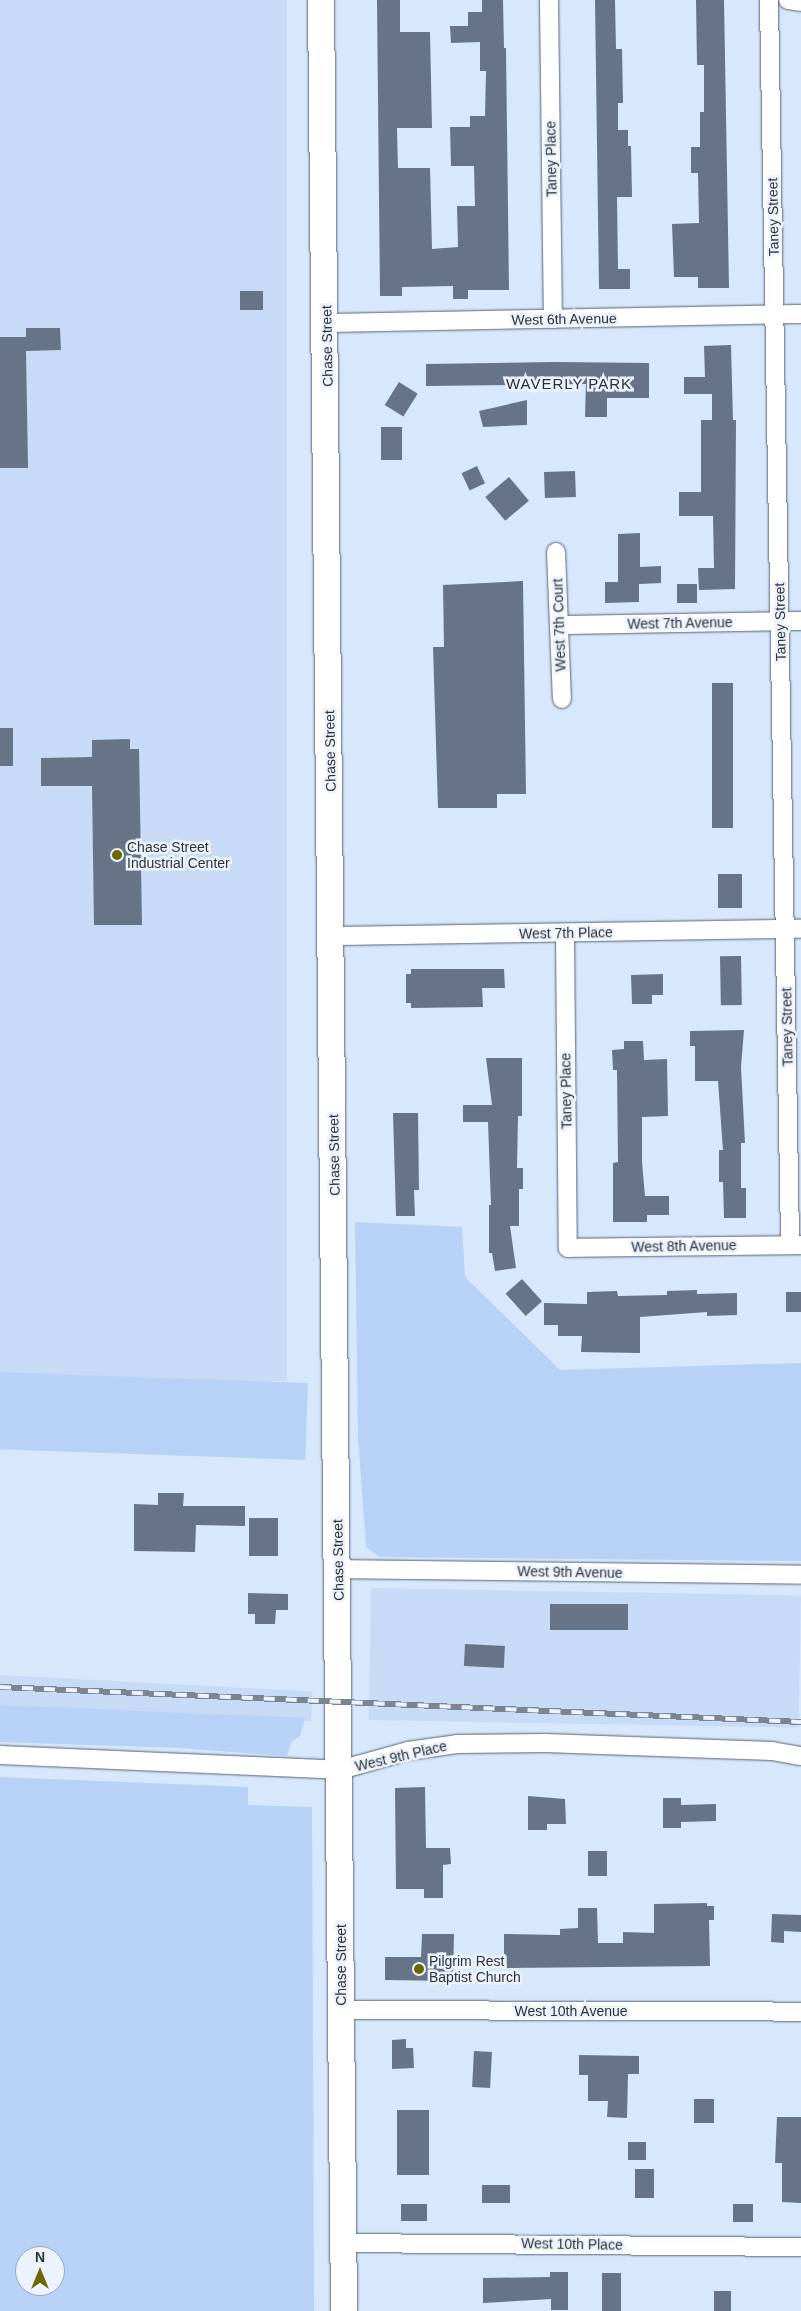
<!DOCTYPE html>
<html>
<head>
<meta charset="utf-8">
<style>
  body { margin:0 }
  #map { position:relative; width:801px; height:2311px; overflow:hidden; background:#d7e7fc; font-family:Helvetica,sans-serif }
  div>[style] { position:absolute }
  .built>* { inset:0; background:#c7daf6; transform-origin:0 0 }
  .green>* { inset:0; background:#b8d1f6; transform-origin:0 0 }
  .building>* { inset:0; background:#677487; transform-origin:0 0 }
  .roads { filter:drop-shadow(0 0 1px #566376) drop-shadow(0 0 1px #566376) }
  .street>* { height:18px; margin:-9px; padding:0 9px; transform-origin:9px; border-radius:9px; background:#fff }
  .secondary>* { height:26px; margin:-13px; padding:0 13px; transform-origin:13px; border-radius:13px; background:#fff }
  .rail>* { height:5.5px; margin-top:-2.75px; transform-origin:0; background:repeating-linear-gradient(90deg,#edf3fc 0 11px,#7a8593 0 22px); box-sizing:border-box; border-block:1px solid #7a8593 }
  .dots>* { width:14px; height:14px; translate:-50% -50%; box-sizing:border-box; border:2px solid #edf3fc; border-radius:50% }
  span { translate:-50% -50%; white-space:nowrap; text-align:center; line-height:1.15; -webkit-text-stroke:5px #edf3fc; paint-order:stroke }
  .street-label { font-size:14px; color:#2c323a }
  .poi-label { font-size:14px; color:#2c323a }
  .left { translate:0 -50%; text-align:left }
  .neighbourhood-label { font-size:15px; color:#243040; letter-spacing:1px }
  .north { position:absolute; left:15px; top:2246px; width:50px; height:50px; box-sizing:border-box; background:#edf3fc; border:1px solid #a0a6ae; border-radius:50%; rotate:0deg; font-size:14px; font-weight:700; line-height:20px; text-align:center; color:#2c323a }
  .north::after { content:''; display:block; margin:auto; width:18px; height:22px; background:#6b6700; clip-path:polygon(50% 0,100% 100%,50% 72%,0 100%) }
</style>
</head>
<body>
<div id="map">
  <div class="built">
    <i style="left:0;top:0;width:287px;height:1381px"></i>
    <i style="left:371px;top:1588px;width:430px;height:132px;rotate:1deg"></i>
    <i style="left:0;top:1675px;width:313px;height:30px;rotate:3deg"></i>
  </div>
  <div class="green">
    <i style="clip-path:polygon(355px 1222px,462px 1227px,465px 1277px,560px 1370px,801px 1363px,801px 1561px,380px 1557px,366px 1547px,358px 1437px)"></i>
    <i style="left:308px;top:1383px;width:77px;height:308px;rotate:92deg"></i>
    <i style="clip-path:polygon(0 1705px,305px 1718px,300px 1736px,291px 1742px,287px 1756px,179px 1748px,0 1742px)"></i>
    <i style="clip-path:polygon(evenodd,0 1777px,248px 1787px,248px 1805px,312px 1807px,314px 2311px,0 2311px,0 1777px,25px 2256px,55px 2256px,55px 2286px,25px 2286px,25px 2256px)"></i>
  </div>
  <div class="building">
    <i style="clip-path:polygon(377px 0,400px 0,400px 32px,430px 32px,432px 128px,397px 128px,398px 168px,430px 168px,432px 249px,458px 247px,457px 206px,475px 206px,474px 166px,451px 166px,450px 127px,470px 127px,470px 116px,485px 116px,486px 71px,480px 71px,480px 42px,451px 43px,450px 26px,468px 26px,468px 12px,482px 12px,482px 0,503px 0,504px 48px,506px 48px,509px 290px,468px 290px,468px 299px,453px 299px,453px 286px,402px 287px,402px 296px,380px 296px)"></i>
    <i style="clip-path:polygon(595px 0,615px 0,616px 49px,622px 49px,623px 103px,618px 103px,618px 130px,628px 130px,628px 146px,631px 146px,632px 197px,617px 197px,618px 269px,630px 269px,630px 289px,599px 289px)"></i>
    <i style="clip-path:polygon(696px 0,724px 0,729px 288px,698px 288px,698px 277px,674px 277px,672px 224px,699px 223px,698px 173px,691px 173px,691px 147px,700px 147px,700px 112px,704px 112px,704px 65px,697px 65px)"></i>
    <i style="left:240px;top:291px;width:23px;height:19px"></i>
    <i style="clip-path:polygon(26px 328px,60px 328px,61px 350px,26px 351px,28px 468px,0 468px,0 337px,26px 337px)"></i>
    <i style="clip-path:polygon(731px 345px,733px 420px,736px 420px,735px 589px,699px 590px,698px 568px,714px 568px,713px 516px,679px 516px,679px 492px,701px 492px,701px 420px,712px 420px,712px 394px,684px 394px,684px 377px,705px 377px,704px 346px)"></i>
    <i style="clip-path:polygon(556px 362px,649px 363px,649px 398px,607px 398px,607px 417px,585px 417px,586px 384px,426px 386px,426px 364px)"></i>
    <i style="left:399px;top:382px;width:22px;height:27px;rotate:32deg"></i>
    <i style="clip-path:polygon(527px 400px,527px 425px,483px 427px,479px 411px)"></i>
    <i style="left:381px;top:427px;width:21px;height:33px"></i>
    <i style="left:477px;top:466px;width:19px;height:17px;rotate:65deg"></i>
    <i style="left:575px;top:471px;width:26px;height:31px;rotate:88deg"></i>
    <i style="left:509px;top:477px;width:31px;height:31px;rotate:50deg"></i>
    <i style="clip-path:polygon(640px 533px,640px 567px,661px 566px,661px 583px,639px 584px,639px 602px,605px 603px,605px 582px,618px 582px,618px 534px)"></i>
    <i style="clip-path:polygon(523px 581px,526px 794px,497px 794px,497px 808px,438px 808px,433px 647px,444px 647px,443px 585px)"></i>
    <i style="left:677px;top:584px;width:20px;height:19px"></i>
    <i style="left:712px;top:683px;width:21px;height:145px"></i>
    <i style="left:0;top:728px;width:13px;height:38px"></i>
    <i style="clip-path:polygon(130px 739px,130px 749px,139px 749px,142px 925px,94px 925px,92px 786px,41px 786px,41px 758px,92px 757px,92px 740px)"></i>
    <i style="left:718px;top:874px;width:24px;height:34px"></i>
    <i style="left:741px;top:956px;width:49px;height:21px;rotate:89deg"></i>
    <i style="clip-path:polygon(411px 969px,504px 969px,505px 988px,482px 988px,483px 1007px,411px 1008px,411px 1003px,406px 1003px,406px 974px,411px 974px)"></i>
    <i style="clip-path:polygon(663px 974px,663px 995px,652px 995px,652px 1004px,632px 1004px,631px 975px)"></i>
    <i style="clip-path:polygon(744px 1030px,741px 1067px,745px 1143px,741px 1143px,741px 1188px,746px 1188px,746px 1218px,724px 1218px,723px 1182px,719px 1182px,719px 1150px,723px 1150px,718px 1081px,695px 1081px,695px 1046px,690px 1046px,690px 1031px)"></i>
    <i style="clip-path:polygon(624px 1041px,643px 1041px,644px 1060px,667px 1059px,668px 1116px,642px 1117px,642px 1162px,645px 1196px,669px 1196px,669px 1215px,647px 1215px,647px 1222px,613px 1222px,613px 1163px,618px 1162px,617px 1070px,613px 1070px,612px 1050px,624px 1049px)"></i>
    <i style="clip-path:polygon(486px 1058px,522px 1058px,522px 1116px,518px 1116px,517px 1168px,523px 1168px,523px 1189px,519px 1189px,519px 1226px,510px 1226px,516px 1268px,495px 1271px,492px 1253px,489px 1253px,489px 1205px,491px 1205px,488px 1122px,463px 1122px,463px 1105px,492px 1105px)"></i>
    <i style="clip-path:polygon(393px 1113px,418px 1113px,419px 1190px,414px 1190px,415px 1216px,396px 1216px)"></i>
    <i style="left:522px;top:1279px;width:30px;height:22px;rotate:48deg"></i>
    <i style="clip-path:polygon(697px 1290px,697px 1294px,737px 1293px,737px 1315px,707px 1316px,707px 1312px,640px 1317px,640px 1353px,581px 1352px,582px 1336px,558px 1336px,558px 1325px,544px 1325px,544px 1303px,587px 1304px,587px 1292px,617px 1291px,618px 1296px,667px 1295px,667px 1291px)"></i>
    <i style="left:801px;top:1292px;width:20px;height:15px;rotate:90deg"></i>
    <i style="clip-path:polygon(158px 1493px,184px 1493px,183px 1506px,245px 1506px,245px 1526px,196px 1525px,195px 1552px,134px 1551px,134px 1504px,158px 1505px)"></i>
    <i style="left:249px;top:1518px;width:29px;height:38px"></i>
    <i style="clip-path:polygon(248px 1593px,288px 1594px,288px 1610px,276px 1610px,275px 1624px,255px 1624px,255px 1614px,248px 1614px)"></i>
    <i style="left:550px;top:1604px;width:78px;height:26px"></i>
    <i style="left:465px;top:1644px;width:40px;height:22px;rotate:3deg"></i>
    <i style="clip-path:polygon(425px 1787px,426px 1848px,450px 1848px,451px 1864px,443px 1865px,443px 1898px,424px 1898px,424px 1889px,396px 1889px,395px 1788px)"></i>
    <i style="clip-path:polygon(528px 1796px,565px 1799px,566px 1824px,547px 1824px,547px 1830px,528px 1830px)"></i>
    <i style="clip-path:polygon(663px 1798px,681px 1798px,681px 1805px,716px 1804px,716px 1821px,681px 1822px,681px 1828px,663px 1828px)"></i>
    <i style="left:588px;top:1851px;width:19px;height:25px"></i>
    <i style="clip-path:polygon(707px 1903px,707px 1906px,714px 1906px,714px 1920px,709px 1920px,710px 1966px,504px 1968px,504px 1934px,560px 1935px,560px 1929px,578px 1928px,578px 1908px,597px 1908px,598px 1943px,623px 1943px,623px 1932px,654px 1933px,654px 1904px)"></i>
    <i style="clip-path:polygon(772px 1914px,801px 1915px,801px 1932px,784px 1931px,784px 1943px,771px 1942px)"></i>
    <i style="clip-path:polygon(422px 1934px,454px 1934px,453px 1981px,385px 1980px,385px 1957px,421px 1957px)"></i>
    <i style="clip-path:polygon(406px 2039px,406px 2048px,413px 2048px,414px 2068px,392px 2069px,392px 2040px)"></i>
    <i style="left:474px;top:2051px;width:18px;height:36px;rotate:3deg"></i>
    <i style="clip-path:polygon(579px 2055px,639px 2056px,639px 2074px,628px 2074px,627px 2118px,607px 2117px,608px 2101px,588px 2101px,588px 2075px,579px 2075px)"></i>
    <i style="left:694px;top:2099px;width:20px;height:24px"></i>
    <i style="left:397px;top:2110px;width:32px;height:65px"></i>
    <i style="clip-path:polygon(777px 2117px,801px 2117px,801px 2203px,782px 2202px,782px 2163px,775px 2163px)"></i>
    <i style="left:628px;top:2142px;width:18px;height:18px"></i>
    <i style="left:635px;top:2169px;width:19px;height:29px"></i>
    <i style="left:482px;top:2185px;width:28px;height:18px"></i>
    <i style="left:401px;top:2204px;width:26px;height:17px"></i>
    <i style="left:733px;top:2204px;width:20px;height:18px"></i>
    <i style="clip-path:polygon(550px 2272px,568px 2272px,568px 2310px,551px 2310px,551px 2299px,483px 2303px,483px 2278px,550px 2277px)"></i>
    <i style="left:602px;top:2273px;width:19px;height:38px"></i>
    <i style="left:714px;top:2291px;width:17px;height:20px"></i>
  </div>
  <div class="roads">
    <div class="street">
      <i style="left:549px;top:0;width:319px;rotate:89.3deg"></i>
      <i style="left:769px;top:0;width:1245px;rotate:89.03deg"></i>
      <i style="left:788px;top:0;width:13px;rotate:9deg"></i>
      <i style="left:326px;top:323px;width:475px;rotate:-1.1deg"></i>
      <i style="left:556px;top:552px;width:147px;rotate:87.7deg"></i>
      <i style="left:560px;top:625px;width:241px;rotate:-1deg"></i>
      <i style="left:565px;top:933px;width:315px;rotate:89.5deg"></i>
      <i style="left:568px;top:1248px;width:233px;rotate:-0.7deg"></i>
      <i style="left:332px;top:936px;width:469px;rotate:-0.9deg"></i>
      <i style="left:339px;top:1569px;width:462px;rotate:0.7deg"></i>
      <i style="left:0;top:1755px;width:340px;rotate:2.5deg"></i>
      <i style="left:340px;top:1770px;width:71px;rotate:-15.6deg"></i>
      <i style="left:408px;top:1751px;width:49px;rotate:-8.1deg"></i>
      <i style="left:457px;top:1744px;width:88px;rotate:-0.7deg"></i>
      <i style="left:545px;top:1743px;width:227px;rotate:2deg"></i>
      <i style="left:772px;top:1751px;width:29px;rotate:10deg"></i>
      <i style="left:342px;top:2010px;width:459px;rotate:0.2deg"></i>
      <i style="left:343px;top:2243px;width:458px;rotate:0.5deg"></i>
    </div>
    <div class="secondary">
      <i style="left:321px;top:0;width:2311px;rotate:89.43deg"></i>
    </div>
  </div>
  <div class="rail">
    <i style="left:0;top:1687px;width:802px;rotate:2.5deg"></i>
  </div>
  <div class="dots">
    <i style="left:117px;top:855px;background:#6b6700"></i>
    <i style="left:419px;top:1969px;background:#6b6700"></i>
  </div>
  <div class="street-label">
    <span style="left:551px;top:159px;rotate:-91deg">Taney Place</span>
    <span style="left:773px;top:217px;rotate:-91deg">Taney Street</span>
    <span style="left:564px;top:319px;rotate:-1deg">West 6th Avenue</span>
    <span style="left:327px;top:346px;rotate:-91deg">Chase Street</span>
    <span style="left:780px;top:622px;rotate:-91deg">Taney Street</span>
    <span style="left:680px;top:623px;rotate:-1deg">West 7th Avenue</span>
    <span style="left:559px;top:625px;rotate:-92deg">West 7th Court</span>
    <span style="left:330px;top:751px;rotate:-91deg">Chase Street</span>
    <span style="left:566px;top:933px;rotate:-1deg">West 7th Place</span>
    <span style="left:787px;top:1027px;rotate:-91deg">Taney Street</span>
    <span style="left:566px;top:1091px;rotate:-91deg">Taney Place</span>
    <span style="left:334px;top:1155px;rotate:-91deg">Chase Street</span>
    <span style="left:684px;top:1246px;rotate:-1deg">West 8th Avenue</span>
    <span style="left:338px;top:1560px;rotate:-91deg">Chase Street</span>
    <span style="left:570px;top:1572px;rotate:1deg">West 9th Avenue</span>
    <span style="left:401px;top:1756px;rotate:-13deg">West 9th Place</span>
    <span style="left:341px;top:1965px;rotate:-90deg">Chase Street</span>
    <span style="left:571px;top:2011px">West 10th Avenue</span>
    <span style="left:572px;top:2244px;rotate:1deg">West 10th Place</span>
  </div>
  <div class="poi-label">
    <span class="left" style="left:127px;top:855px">Chase Street<br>Industrial Center</span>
    <span class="left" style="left:429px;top:1969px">Pilgrim Rest<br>Baptist Church</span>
  </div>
  <div class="neighbourhood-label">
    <span style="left:569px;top:384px">WAVERLY PARK</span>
  </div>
  <div class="north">N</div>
</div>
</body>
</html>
